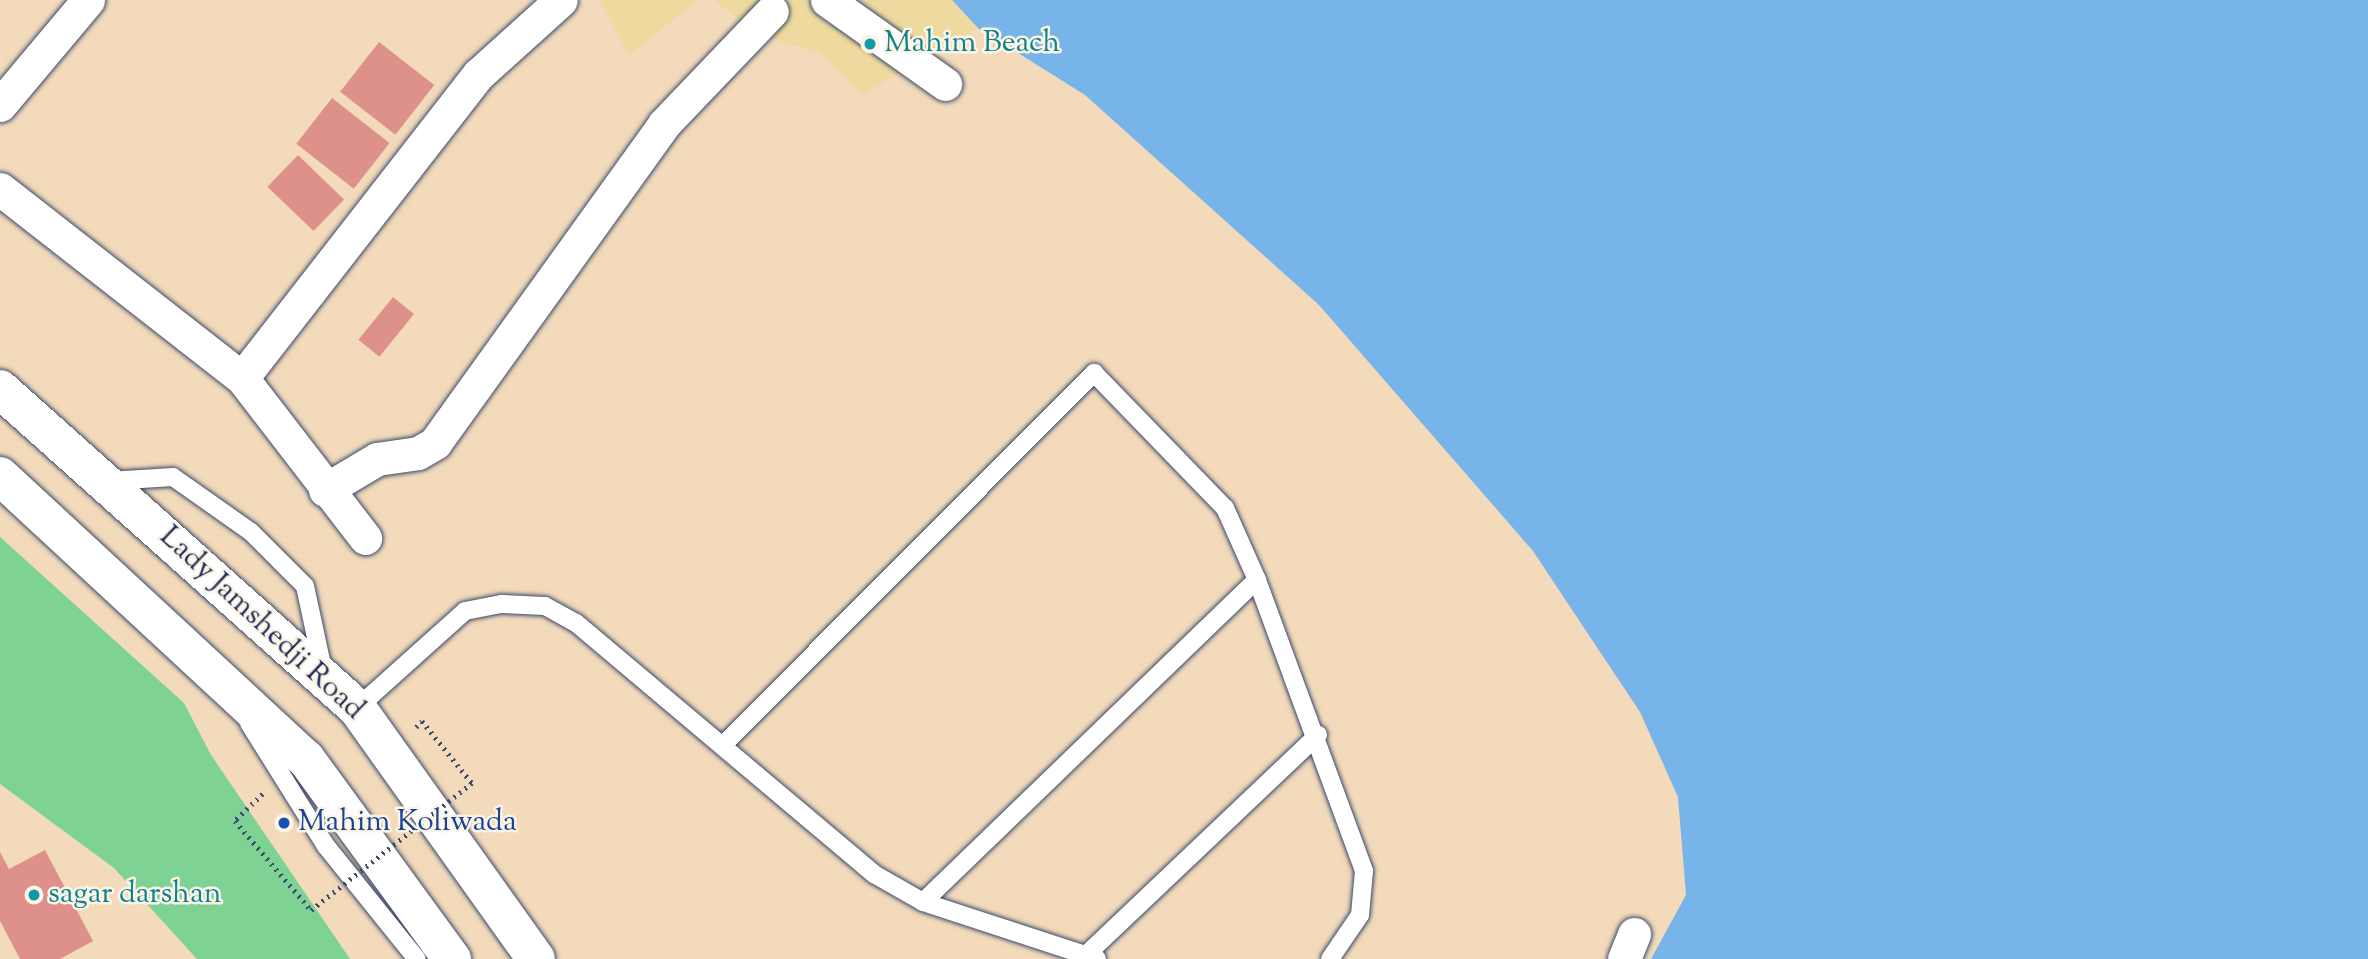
<!DOCTYPE html>
<html>
<head>
<meta charset="utf-8">
<style>
  body { margin:0 }
  #map { position:relative; width:2368px; height:959px; overflow:hidden; background:#f2daba; font-family:"Sorts Mill Goudy",serif }
  div>[style] { position:absolute }
  .green>* { inset:0; background:#7ed294 }
  .sand>* { inset:0; background:#eeda9e }
  .water>* { inset:0; background:#77b4ea }
  .building>* { inset:0; background:#de918a; transform-origin:0 0 }
  .path>* { height:4.5px; margin-top:-2.25px; transform-origin:0; background:repeating-linear-gradient(90deg,#3b496c 0 2px,transparent 0 7px) }
  .roads { filter:drop-shadow(0 0 2px #3b496c) drop-shadow(0 0 2px #3b496c) }
  .service>* { height:18px; margin:-9px; padding:0 9px; transform-origin:9px; border-radius:9px; background:#fff }
  .minor>* { height:33px; margin:-16.5px; padding:0 16.5px; transform-origin:16.5px; border-radius:16.5px; background:#fff }
  .primary>* { height:38px; margin:-19px; padding:0 19px; transform-origin:19px; border-radius:19px; background:#fff }
  .path-bridge>* { height:4.5px; margin-top:-2.25px; transform-origin:0; background:repeating-linear-gradient(90deg,#3b496c 0 2px,transparent 0 7px) }
  .dots>* { width:19px; height:19px; translate:-50% -50%; box-sizing:border-box; border:4px solid #fcf5e5; border-radius:50% }
  span { translate:-50% -50%; white-space:nowrap; text-align:center; line-height:1.15; -webkit-text-stroke:5px #fcf5e5; paint-order:stroke }
  .culture-label { font-size:30px; color:#0d838f }
  .left { translate:0 -50%; text-align:left }
  .street-label { font-size:30px; color:#1b2f5e }
  .transit-label { font-size:30px; color:#164399 }
</style>
</head>
<body>
<div id="map">
  <div class="green">
    <i style="clip-path:polygon(0 537px,184px 703px,211px 755px,350px 959px,197px 959px,114px 868px,0 784px)"></i>
  </div>
  <div class="sand">
    <i style="clip-path:polygon(600px 0,698px 0,629px 55px)"></i>
    <i style="clip-path:polygon(714px 0,952px 0,978px 28px,863px 94px,820px 53px,760px 35px)"></i>
  </div>
  <div class="water">
    <i style="clip-path:polygon(952px 0,2368px 0,2368px 959px,1651px 959px,1686px 895px,1678px 797px,1640px 712px,1533px 551px,1319px 305px,1085px 95px,978px 28px)"></i>
  </div>
  <div class="building">
    <i style="left:379px;top:42px;width:70px;height:63px;rotate:38deg"></i>
    <i style="left:332px;top:98px;width:73px;height:58px;rotate:38deg"></i>
    <i style="left:298px;top:155px;width:64px;height:44px;rotate:44deg"></i>
    <i style="left:393px;top:297px;width:27px;height:55px;rotate:39deg"></i>
    <i style="clip-path:polygon(45px 850px,93px 941px,60px 959px,20px 959px,0 921px,0 852px,9px 869px)"></i>
  </div>
  <div class="path">
    <i style="left:416px;top:727px;width:8px;rotate:-45deg"></i>
    <i style="left:422px;top:721px;width:80px;rotate:51.1deg"></i>
    <i style="left:263px;top:794px;width:39px;rotate:136deg"></i>
    <i style="left:235px;top:821px;width:117px;rotate:49.5deg"></i>
  </div>
  <div class="roads">
    <div class="service">
      <i style="left:109px;top:481px;width:64px;rotate:-3.6deg"></i>
      <i style="left:173px;top:477px;width:95px;rotate:35.2deg"></i>
      <i style="left:251px;top:532px;width:76px;rotate:45deg"></i>
      <i style="left:305px;top:586px;width:86px;rotate:77.9deg"></i>
      <i style="left:357px;top:708px;width:145px;rotate:-41.9deg"></i>
      <i style="left:465px;top:611px;width:38px;rotate:-11deg"></i>
      <i style="left:502px;top:604px;width:43px;rotate:2.7deg"></i>
      <i style="left:545px;top:606px;width:35px;rotate:29deg"></i>
      <i style="left:576px;top:623px;width:390px;rotate:40.1deg"></i>
      <i style="left:874px;top:874px;width:56px;rotate:29.7deg"></i>
      <i style="left:923px;top:902px;width:183px;rotate:18.1deg"></i>
      <i style="left:249px;top:723px;width:145px;rotate:58deg"></i>
      <i style="left:326px;top:846px;width:145px;rotate:51.2deg"></i>
      <i style="left:722px;top:746px;width:527px;rotate:-45.08deg"></i>
      <i style="left:1094px;top:373px;width:188px;rotate:45.9deg"></i>
      <i style="left:1225px;top:508px;width:79px;rotate:66deg"></i>
      <i style="left:1257px;top:580px;width:310px;rotate:69.8deg"></i>
      <i style="left:1364px;top:871px;width:44px;rotate:95.2deg"></i>
      <i style="left:1360px;top:915px;width:53px;rotate:124.3deg"></i>
      <i style="left:923px;top:902px;width:464px;rotate:-44deg"></i>
      <i style="left:1086px;top:955px;width:320px;rotate:-43.5deg"></i>
    </div>
    <div class="minor">
      <i style="left:827px;top:0;width:145px;rotate:35.4deg"></i>
      <i style="left:0;top:105px;width:137px;rotate:-50deg"></i>
      <i style="left:0;top:189px;width:307px;rotate:38deg"></i>
      <i style="left:242px;top:378px;width:202px;rotate:52.4deg"></i>
      <i style="left:242px;top:378px;width:385px;rotate:-52.1deg"></i>
      <i style="left:479px;top:74px;width:110px;rotate:-42.1deg"></i>
      <i style="left:325px;top:490px;width:61px;rotate:-30.8deg"></i>
      <i style="left:377px;top:459px;width:41px;rotate:-8.3deg"></i>
      <i style="left:418px;top:453px;width:20px;rotate:-30deg"></i>
      <i style="left:435px;top:443px;width:393px;rotate:-54.3deg"></i>
      <i style="left:664px;top:124px;width:156px;rotate:-46.3deg"></i>
      <i style="left:1624px;top:959px;width:27px;rotate:-68deg"></i>
    </div>
    <div class="primary">
      <i style="left:0;top:389px;width:479px;rotate:41.8deg"></i>
      <i style="left:357px;top:708px;width:308px;rotate:54.5deg"></i>
      <i style="left:0;top:476px;width:417px;rotate:42.8deg"></i>
      <i style="left:306px;top:759px;width:248px;rotate:53.9deg"></i>
    </div>
  </div>
  <div class="path-bridge">
    <i style="left:311px;top:910px;width:205px;rotate:-38.3deg"></i>
  </div>
  <div class="dots">
    <i style="left:870px;top:44px;background:#0f9aa8"></i>
    <i style="left:284px;top:823px;background:#1a4fb4"></i>
    <i style="left:34px;top:895px;background:#0f9aa8"></i>
  </div>
  <div class="culture-label">
    <span class="left" style="left:884px;top:44px">Mahim Beach</span>
    <span class="left" style="left:48px;top:895px">sagar darshan</span>
  </div>
  <div class="street-label">
    <span style="left:261px;top:624px;rotate:43deg">Lady Jamshedji Road</span>
  </div>
  <div class="transit-label">
    <span class="left" style="left:298px;top:823px">Mahim Koliwada</span>
  </div>
</div>
</body>
</html>
